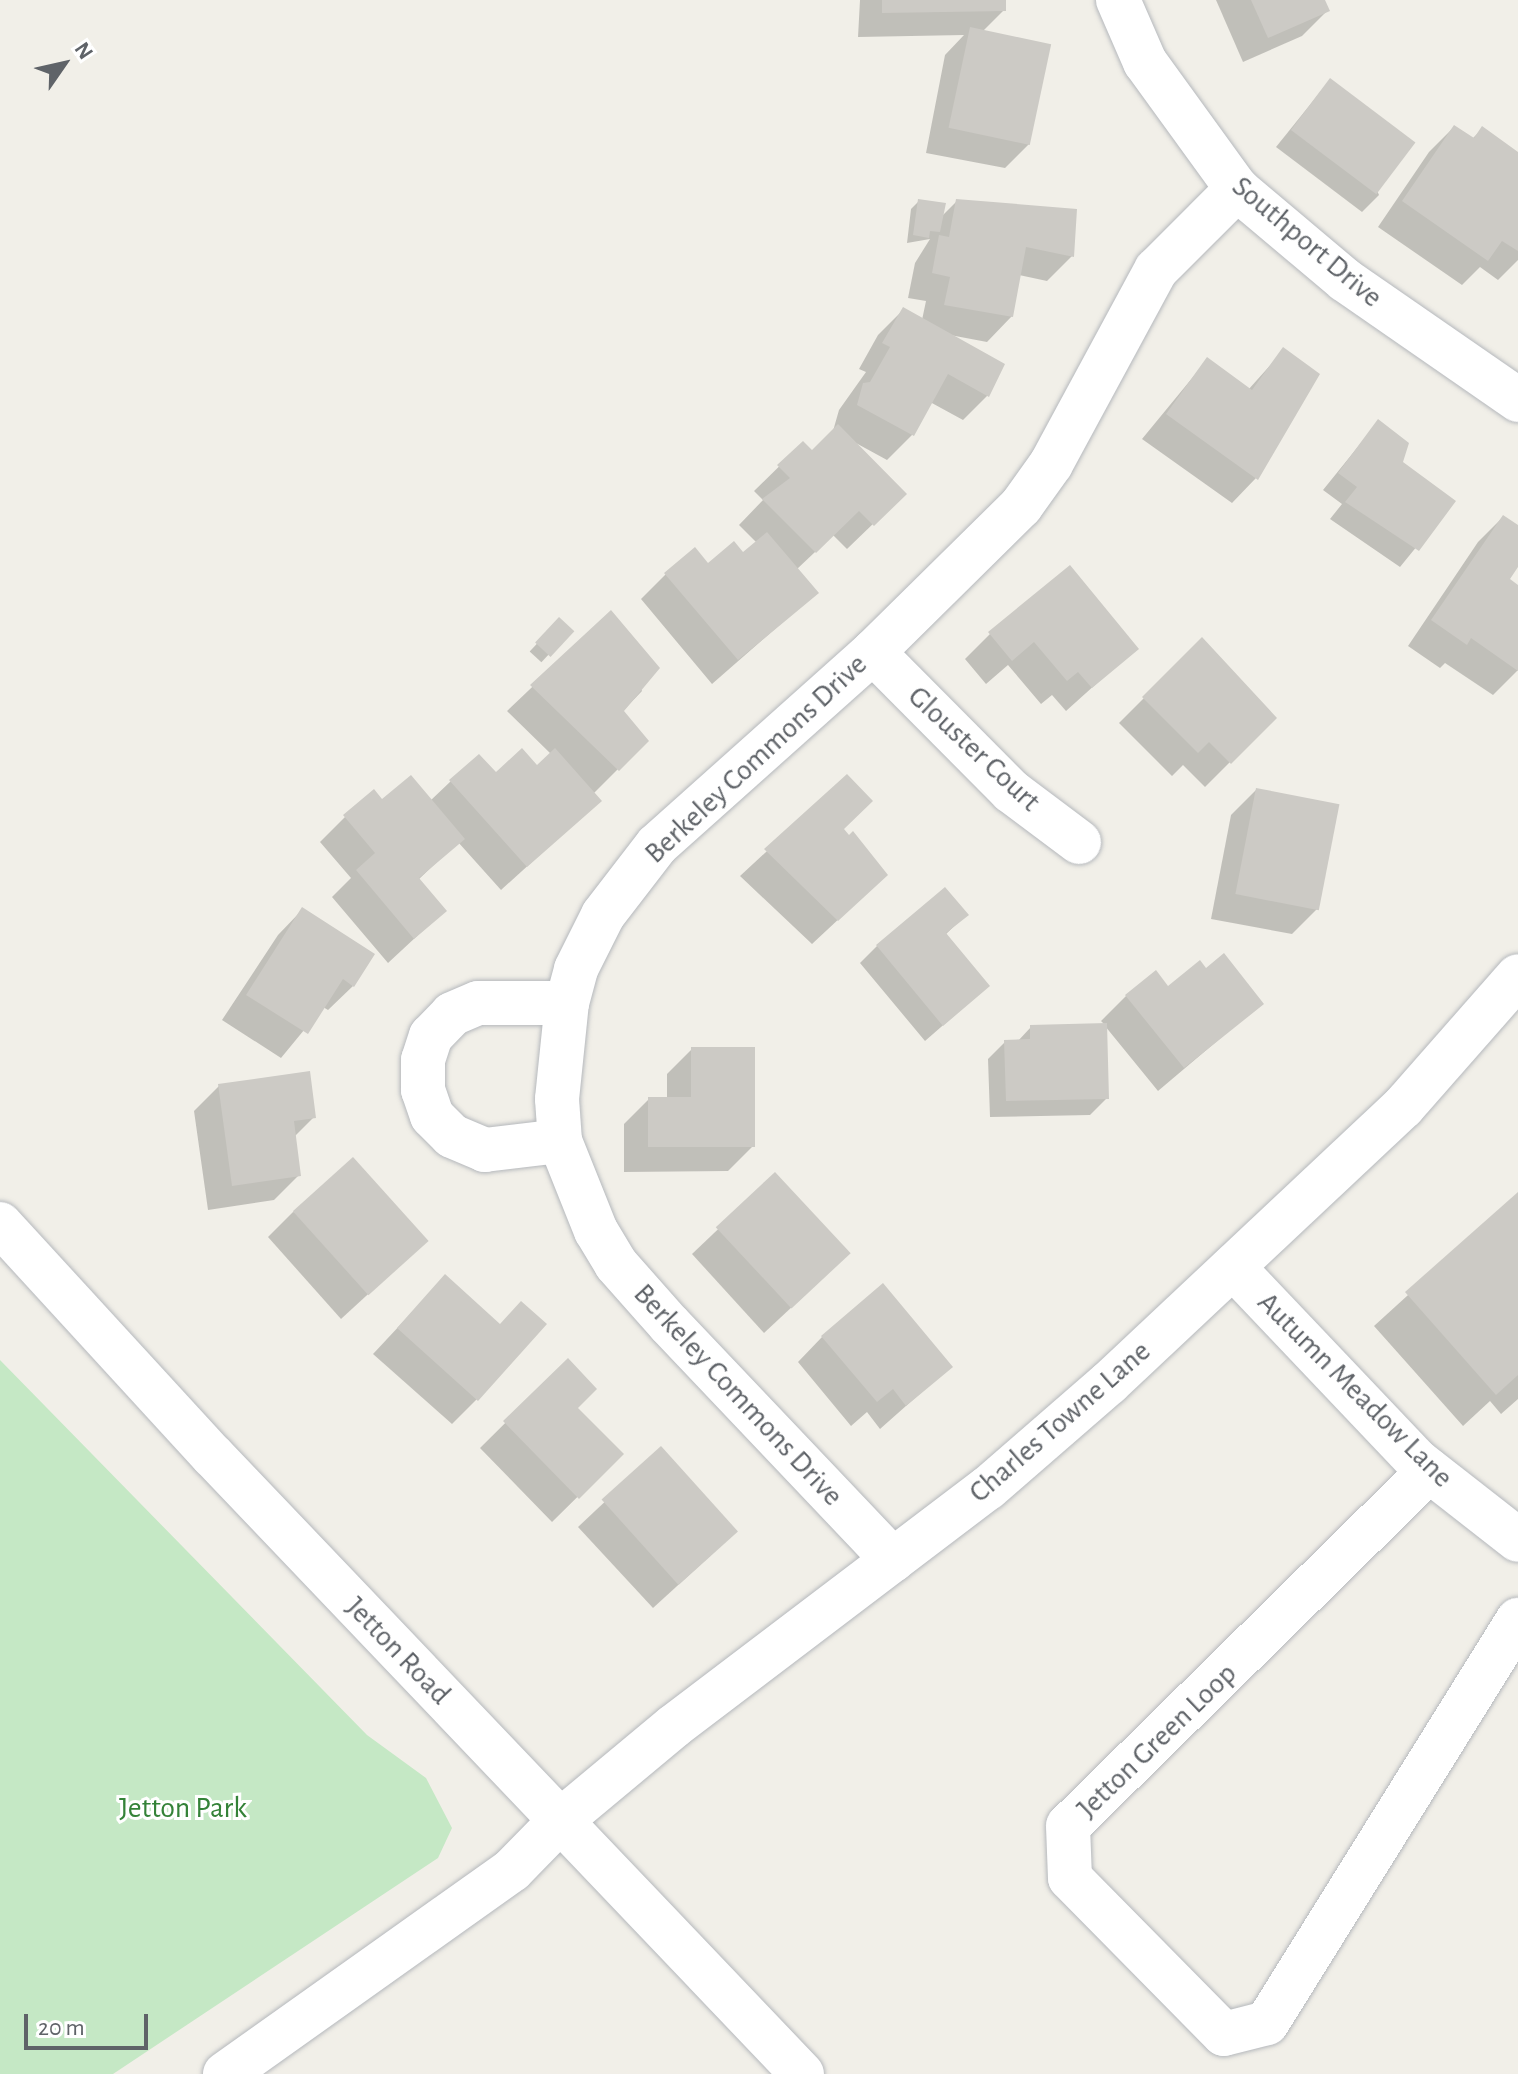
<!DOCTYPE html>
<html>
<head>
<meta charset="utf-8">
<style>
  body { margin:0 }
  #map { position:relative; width:1518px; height:2074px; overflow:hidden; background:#f1efe8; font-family:"Alegreya Sans",sans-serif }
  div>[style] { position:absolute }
  .green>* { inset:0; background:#c5e8c5 }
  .shadow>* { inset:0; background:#0003; transform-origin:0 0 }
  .building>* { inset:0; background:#cccac5; transform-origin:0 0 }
  .roads { filter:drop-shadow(0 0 2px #b5b8bc) drop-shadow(0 0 2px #b5b8bc) }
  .minor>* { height:44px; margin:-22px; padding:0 22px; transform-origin:22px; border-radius:22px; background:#fff }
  span { translate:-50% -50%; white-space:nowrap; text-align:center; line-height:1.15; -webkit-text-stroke:6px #fff; paint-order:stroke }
  .street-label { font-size:30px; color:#5f6368 }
  .park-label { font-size:30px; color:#348238 }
  .north { position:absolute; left:24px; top:24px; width:80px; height:80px; -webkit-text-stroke:6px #fff; paint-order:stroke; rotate:56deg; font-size:22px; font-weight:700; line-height:32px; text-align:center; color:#5f6368 }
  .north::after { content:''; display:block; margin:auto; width:28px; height:36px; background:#5f6368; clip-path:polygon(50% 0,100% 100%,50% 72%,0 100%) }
  .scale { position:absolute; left:24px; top:2014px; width:124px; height:36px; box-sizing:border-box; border:4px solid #5f6368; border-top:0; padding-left:10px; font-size:24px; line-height:28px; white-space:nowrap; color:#5f6368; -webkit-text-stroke:6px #fff; paint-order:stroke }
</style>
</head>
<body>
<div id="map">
  <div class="green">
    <i style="clip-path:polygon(0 1360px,367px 1735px,426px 1778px,452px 1828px,438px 1858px,113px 2074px,0 2074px)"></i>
  </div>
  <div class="shadow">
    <i style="clip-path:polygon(860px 0,1004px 0,1004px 10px,982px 32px,1030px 143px,1005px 168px,926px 153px,945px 55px,964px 35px,858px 37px)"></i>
    <i style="clip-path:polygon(1216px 0,1322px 0,1327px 11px,1302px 36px,1243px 62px)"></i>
    <i style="clip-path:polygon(1330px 80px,1379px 195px,1362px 212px,1276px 147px)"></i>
    <i style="clip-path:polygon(1454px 127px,1472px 139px,1482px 129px,1518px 154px,1518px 260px,1498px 280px,1480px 267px,1462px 285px,1378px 227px,1429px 152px)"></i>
    <i style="clip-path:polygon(919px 201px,941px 217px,957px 201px,1072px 256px,1047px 281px,1019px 275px,1012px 316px,987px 342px,950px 335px,988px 395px,963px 420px,930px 402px,912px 435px,887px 460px,854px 442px,904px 494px,847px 549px,833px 535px,796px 570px,816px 593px,712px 684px,641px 599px,666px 574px,743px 554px,757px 543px,739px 525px,763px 500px,754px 491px,803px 443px,811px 452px,833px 431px,839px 410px,866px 372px,859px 369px,878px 335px,903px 310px,922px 320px,926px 301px,908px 298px,915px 263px,930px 239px,907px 243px,911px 209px)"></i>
    <i style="clip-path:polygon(1284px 350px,1256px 478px,1232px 503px,1142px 439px,1207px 360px,1248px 390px)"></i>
    <i style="clip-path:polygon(1378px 422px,1400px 462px,1453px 502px,1400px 567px,1330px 519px,1342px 504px,1323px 490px)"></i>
    <i style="clip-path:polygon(1503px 517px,1518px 528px,1518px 564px,1507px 580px,1518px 587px,1518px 670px,1493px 695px,1445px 663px,1440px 668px,1408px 646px,1478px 542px)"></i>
    <i style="clip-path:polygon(610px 613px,642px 691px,622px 712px,646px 741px,593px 794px,599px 801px,501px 890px,458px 842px,418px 880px,444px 911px,388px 963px,332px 897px,351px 878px,320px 842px,345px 817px,382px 802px,430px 801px,451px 781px,536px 767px,551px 754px,507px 711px)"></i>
    <i style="left:559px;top:620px;width:16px;height:43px;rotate:43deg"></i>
    <i style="clip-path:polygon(990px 634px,1136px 648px,1066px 711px,1052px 695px,1041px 704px,1008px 665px,986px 684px,965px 659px)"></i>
    <i style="clip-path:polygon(1202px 640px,1274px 718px,1205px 787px,1183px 765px,1172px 776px,1119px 723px)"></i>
    <i style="clip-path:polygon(847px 777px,842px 830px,886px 875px,812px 944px,740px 876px)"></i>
    <i style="clip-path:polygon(1256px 790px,1317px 909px,1292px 934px,1211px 919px,1231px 815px)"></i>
    <i style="clip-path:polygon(302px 910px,353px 986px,328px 1010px,323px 1007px,281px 1058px,222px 1020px,278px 935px)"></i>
    <i style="clip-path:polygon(966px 915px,945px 935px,988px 986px,925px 1041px,860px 963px,877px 946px)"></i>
    <i style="clip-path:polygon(1206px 971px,1262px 1003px,1158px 1091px,1105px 1026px,1107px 1098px,1090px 1115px,990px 1117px,988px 1059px,1005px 1042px,1017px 1042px,1031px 1027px,1105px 1025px,1101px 1021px,1126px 996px,1168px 989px)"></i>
    <i style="clip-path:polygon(692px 1049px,753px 1146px,728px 1171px,624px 1172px,624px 1124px,649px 1099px,667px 1099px,667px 1074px)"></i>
    <i style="clip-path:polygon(219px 1086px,314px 1117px,294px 1137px,299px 1175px,274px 1200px,208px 1210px,194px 1111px)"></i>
    <i style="clip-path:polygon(775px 1175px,823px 1278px,764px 1333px,692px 1254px)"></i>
    <i style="clip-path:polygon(1518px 1195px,1518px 1399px,1501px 1414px,1490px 1401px,1463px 1426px,1374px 1326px)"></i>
    <i style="clip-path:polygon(293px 1212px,426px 1241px,341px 1319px,268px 1237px)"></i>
    <i style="clip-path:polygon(445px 1277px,499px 1325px,477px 1399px,452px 1424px,373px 1354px)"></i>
    <i style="clip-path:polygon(822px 1337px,950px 1367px,880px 1429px,867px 1412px,851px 1426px,798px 1362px)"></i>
    <i style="clip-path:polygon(568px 1361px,575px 1408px,621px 1454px,552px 1522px,480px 1448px)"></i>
    <i style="clip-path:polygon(661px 1449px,710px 1556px,653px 1608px,578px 1527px)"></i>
  </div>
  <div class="building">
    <i style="clip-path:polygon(882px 0,1006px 0,1006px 11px,882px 13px)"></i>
    <i style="clip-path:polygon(1251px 0,1325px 0,1330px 11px,1268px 38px)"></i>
    <i style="left:970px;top:27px;width:83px;height:103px;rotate:12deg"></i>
    <i style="left:1330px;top:78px;width:107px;height:65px;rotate:37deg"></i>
    <i style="clip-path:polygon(1454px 125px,1474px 138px,1482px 126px,1518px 152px,1518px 251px,1502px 241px,1488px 261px,1402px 201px)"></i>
    <i style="clip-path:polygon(918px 199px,946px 203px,940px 232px,930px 231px,929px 238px,913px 235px)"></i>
    <i style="clip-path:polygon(956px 199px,1077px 209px,1074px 257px,1026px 247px,1013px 317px,944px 305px,950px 277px,932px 273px,939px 235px,949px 237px)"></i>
    <i style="clip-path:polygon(903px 307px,1005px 364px,989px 397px,948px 374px,914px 436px,857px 405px,863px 383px,870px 382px,890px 347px,882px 343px)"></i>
    <i style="clip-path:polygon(1283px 347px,1320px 374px,1258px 480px,1166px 414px,1207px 357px,1252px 390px)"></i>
    <i style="clip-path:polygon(1378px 419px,1409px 443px,1403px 462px,1456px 501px,1419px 551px,1345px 502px,1357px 487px,1338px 473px)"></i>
    <i style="clip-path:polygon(838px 424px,907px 494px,874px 526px,859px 511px,816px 553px,762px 499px,790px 478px,777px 465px,803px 441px,812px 450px)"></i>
    <i style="clip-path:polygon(1503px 515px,1518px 525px,1518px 567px,1510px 579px,1518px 585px,1518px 671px,1471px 638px,1467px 645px,1431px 620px)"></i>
    <i style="clip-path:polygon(767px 532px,819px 593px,738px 660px,664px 573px,695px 547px,708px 563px,734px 541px,743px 552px)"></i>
    <i style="clip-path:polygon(1070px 565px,1139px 649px,1092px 688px,1078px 672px,1067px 681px,1034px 642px,1012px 661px,988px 632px)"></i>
    <i style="clip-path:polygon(611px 610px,660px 668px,624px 711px,649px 741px,619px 771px,530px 685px)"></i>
    <i style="left:559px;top:617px;width:21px;height:35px;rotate:43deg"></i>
    <i style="clip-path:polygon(1202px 637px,1277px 718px,1231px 764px,1209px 742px,1198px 753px,1142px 697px)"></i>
    <i style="clip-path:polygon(522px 748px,537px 765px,555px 748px,602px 801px,527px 867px,449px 780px,479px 754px,496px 772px)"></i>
    <i style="clip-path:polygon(847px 774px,873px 801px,844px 829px,849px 835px,853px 831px,888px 875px,838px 921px,764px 849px)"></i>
    <i style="clip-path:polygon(411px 775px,465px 839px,419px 878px,447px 911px,414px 939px,356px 870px,375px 853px,343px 815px,374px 789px,382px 799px)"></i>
    <i style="left:1256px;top:788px;width:85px;height:108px;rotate:11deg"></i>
    <i style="clip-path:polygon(945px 887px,969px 915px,946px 933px,990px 986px,943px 1026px,876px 945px)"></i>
    <i style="clip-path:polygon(302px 907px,375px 954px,354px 987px,343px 979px,308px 1034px,246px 995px)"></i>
    <i style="clip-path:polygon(1224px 953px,1264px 1004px,1184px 1068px,1125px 995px,1156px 970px,1168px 986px,1200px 960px,1206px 968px)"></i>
    <i style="clip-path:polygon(1107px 1023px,1109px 1099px,1006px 1101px,1004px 1040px,1030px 1039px,1030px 1025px)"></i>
    <i style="clip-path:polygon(691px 1047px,755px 1047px,755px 1147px,648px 1147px,648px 1097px,691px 1097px)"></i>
    <i style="clip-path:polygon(310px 1071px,316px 1118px,294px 1121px,301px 1176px,232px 1186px,218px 1084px)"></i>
    <i style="left:353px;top:1157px;width:113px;height:81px;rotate:48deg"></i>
    <i style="left:775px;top:1172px;width:111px;height:81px;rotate:47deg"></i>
    <i style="clip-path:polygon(1518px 1192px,1518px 1375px,1496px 1395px,1405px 1292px)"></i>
    <i style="clip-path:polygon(445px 1274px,500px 1324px,521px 1301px,547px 1324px,478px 1401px,397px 1328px)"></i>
    <i style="clip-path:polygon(883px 1283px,953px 1367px,906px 1406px,893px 1389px,877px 1402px,821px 1336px)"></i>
    <i style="clip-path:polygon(568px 1358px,597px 1389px,578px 1408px,624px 1454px,579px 1499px,503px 1421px)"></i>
    <i style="left:661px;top:1446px;width:115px;height:80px;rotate:48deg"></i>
  </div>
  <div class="roads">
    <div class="minor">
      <i style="left:1118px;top:0;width:68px;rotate:66.5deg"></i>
      <i style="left:1145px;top:62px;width:157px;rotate:54.1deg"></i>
      <i style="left:1237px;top:189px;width:141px;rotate:40.1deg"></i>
      <i style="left:1345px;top:280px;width:211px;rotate:34.7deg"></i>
      <i style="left:873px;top:652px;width:196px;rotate:45.2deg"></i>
      <i style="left:1011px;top:791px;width:85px;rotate:36.9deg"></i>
      <i style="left:560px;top:1141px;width:76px;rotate:173.2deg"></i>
      <i style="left:485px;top:1150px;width:36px;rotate:-157deg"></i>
      <i style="left:452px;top:1136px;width:28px;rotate:-135deg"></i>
      <i style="left:432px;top:1116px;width:28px;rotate:-109deg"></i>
      <i style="left:423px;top:1090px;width:30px;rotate:-90deg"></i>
      <i style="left:423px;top:1060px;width:25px;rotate:-72deg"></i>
      <i style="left:431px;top:1036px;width:30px;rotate:-46deg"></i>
      <i style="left:452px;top:1014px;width:28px;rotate:-23deg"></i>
      <i style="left:478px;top:1003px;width:89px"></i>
      <i style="left:0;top:1224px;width:314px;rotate:47.5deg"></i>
      <i style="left:212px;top:1455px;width:855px;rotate:46.37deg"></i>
      <i style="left:1233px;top:1267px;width:267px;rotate:46.5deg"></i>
      <i style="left:1417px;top:1461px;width:128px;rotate:38deg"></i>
      <i style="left:1429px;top:1471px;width:506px;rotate:135.48deg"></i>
      <i style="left:1068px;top:1826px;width:52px;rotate:87.8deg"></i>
      <i style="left:1070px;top:1878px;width:219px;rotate:45.4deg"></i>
      <i style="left:1224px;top:2034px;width:44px;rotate:-14.3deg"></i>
      <i style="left:1267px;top:2023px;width:475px;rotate:-58.1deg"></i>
      <i style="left:893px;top:1560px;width:325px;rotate:-133.5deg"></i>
      <i style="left:669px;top:1324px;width:80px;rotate:-131.5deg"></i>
      <i style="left:616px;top:1264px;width:39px;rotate:-121deg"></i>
      <i style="left:596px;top:1231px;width:97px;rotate:-111.8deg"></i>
      <i style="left:560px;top:1141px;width:42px;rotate:-94.1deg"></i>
      <i style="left:557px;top:1099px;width:97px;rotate:-84.1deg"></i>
      <i style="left:567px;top:1003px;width:35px;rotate:-75deg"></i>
      <i style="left:576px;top:969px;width:60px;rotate:-63.4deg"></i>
      <i style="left:603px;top:915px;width:88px;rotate:-52.4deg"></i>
      <i style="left:657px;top:845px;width:290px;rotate:-41.8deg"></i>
      <i style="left:873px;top:652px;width:208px;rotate:-44.6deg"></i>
      <i style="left:1021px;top:506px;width:52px;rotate:-54.5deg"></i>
      <i style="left:1051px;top:464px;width:221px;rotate:-61.6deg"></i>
      <i style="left:1156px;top:270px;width:115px;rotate:-45deg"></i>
      <i style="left:225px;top:2074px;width:352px;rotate:-35.4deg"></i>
      <i style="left:512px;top:1870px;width:69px;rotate:-45.6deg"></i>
      <i style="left:560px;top:1821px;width:148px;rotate:-39.8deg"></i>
      <i style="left:674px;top:1726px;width:394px;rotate:-37.2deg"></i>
      <i style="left:988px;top:1488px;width:160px;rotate:-41deg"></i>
      <i style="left:1109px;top:1383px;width:403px;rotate:-43.2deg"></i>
      <i style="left:1403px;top:1107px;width:174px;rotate:-48.7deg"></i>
    </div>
  </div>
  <div class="street-label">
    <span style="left:1307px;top:242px;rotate:40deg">Southport Drive</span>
    <span style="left:974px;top:749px;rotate:43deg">Glouster Court</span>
    <span style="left:756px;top:759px;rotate:-43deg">Berkeley Commons Drive</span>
    <span style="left:1355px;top:1390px;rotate:45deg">Autumn Meadow Lane</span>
    <span style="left:738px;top:1395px;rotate:47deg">Berkeley Commons Drive</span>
    <span style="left:1060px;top:1422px;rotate:-41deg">Charles Towne Lane</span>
    <span style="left:398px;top:1651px;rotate:46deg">Jetton Road</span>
    <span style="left:1157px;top:1741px;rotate:-44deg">Jetton Green Loop</span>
  </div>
  <div class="park-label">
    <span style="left:183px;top:1808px">Jetton Park</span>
  </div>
  <div class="north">N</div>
  <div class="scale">20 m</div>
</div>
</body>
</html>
